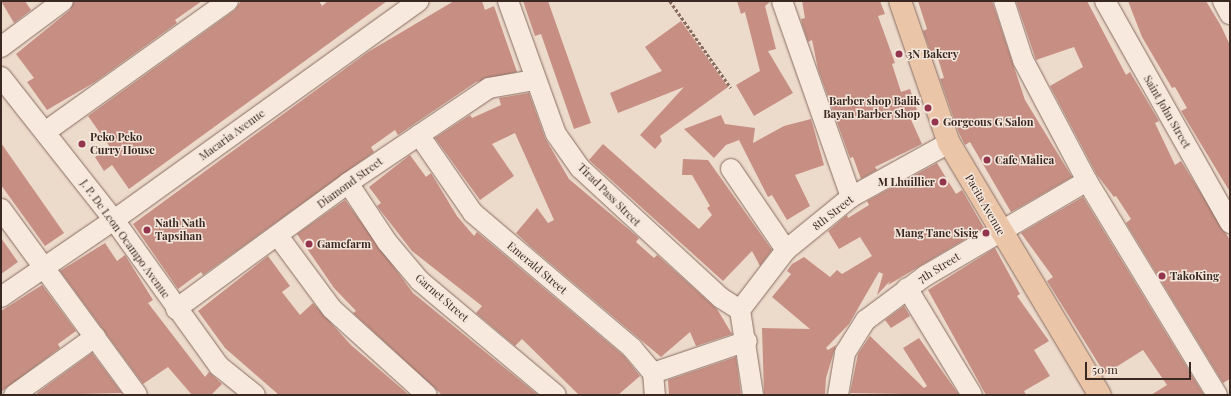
<!DOCTYPE html>
<html>
<head>
<meta charset="utf-8">
<style>
  body { margin:0 }
  #map { position:relative; width:1231px; height:396px; overflow:hidden; background:#ecdacb; font-family:"Playfair Display",serif }
  div>[style] { position:absolute }
  .building>* { inset:0; background:#c78f84 }
  .path>* { height:2.5px; margin-top:-1.25px; transform-origin:0; background:repeating-linear-gradient(90deg,#886c60 0 3px,transparent 0 5px) }
  .roads { filter:drop-shadow(0 0 1px #886c60) drop-shadow(0 0 1px #886c60) }
  .minor>* { height:20px; margin:-10px; padding:0 10px; transform-origin:10px; border-radius:10px; background:#f7e9de }
  .major>* { height:22px; margin:-11px; padding:0 11px; transform-origin:11px; border-radius:11px; background:#ebc5a7 }
  .dots>* { width:11px; height:11px; translate:-50% -50%; box-sizing:border-box; border:2px solid #f4e6da; border-radius:50% }
  span { translate:-50% -50%; white-space:nowrap; text-align:center; line-height:1.15; -webkit-text-stroke:3px #f4e6da; paint-order:stroke }
  .poi-label { font-size:11px; color:#3a2822; font-weight:700 }
  .left { translate:0 -50%; text-align:left }
  .right { translate:-100% -50%; text-align:right }
  .street-label { font-size:11px; color:#3a2822 }
  .frame { position:absolute; inset:0; border:2px solid #3a2822; pointer-events:none }
  .scale { position:absolute; left:1085px; top:362px; width:106px; height:18px; box-sizing:border-box; border:2px solid #3a2822; border-top:0; padding-left:5px; font-size:12px; line-height:14px; white-space:nowrap; color:#3a2822; -webkit-text-stroke:3px #f4e6da; paint-order:stroke }
</style>
</head>
<body>
<div id="map">
  <div class="building">
    <i style="clip-path:polygon(1px 1px,25px 1px,31px 10px,14px 23px)"></i>
    <i style="clip-path:polygon(74px 1px,202px 1px,175px 20px,177px 23px,95px 82px,47px 110px,27px 82px,34px 78px,16px 54px,70px 10px)"></i>
    <i style="clip-path:polygon(241px 1px,319px 1px,322px 6px,328px 1px,387px 1px,129px 189px,112px 165px,104px 171px,95px 157px,110px 147px,88px 116px,235px 10px)"></i>
    <i style="clip-path:polygon(454px 1px,482px 1px,485px 10px,494px 6px,517px 72px,476px 82px,398px 135px,395px 130px,371px 147px,374px 152px,203px 275px,201px 272px,178px 289px,133px 224px,368px 52px)"></i>
    <i style="clip-path:polygon(523px 1px,548px 1px,591px 123px,574px 129px,541px 34px,535px 36px)"></i>
    <i style="clip-path:polygon(737px 1px,771px 1px,765px 6px,776px 49px,768px 51px,793px 93px,754px 116px,736px 85px,760px 71px,745px 12px,741px 14px)"></i>
    <i style="clip-path:polygon(802px 1px,880px 1px,885px 14px,878px 16px,895px 63px,892px 64px,901px 92px,910px 89px,917px 110px,908px 113px,922px 144px,875px 167px,877px 170px,861px 179px,853px 157px,850px 158px,818px 69px,812px 40px,808px 42px,802px 24px,801px 19px,805px 18px)"></i>
    <i style="clip-path:polygon(918px 1px,992px 1px,1025px 100px,1072px 177px,1011px 212px,970px 142px,965px 145px,959px 133px,940px 79px,944px 78px,936px 52px,931px 53px,923px 31px,927px 29px)"></i>
    <i style="clip-path:polygon(1016px 1px,1087px 1px,1126px 75px,1130px 72px,1159px 121px,1155px 123px,1175px 165px,1181px 161px,1230px 240px,1230px 379px,1223px 383px,1126px 223px,1131px 219px,1116px 196px,1114px 197px,1097px 175px,1050px 86px,1083px 67px,1074px 47px,1036px 60px)"></i>
    <i style="clip-path:polygon(1128px 1px,1206px 1px,1221px 26px,1230px 45px,1230px 192px,1181px 111px,1187px 108px,1175px 87px,1172px 88px,1142px 37px)"></i>
    <i style="clip-path:polygon(681px 21px,728px 87px,660px 136px,662px 141px,655px 149px,640px 135px,684px 87px,618px 113px,610px 93px,662px 71px,645px 47px)"></i>
    <i style="clip-path:polygon(529px 93px,545px 138px,569px 179px,639px 238px,636px 242px,654px 258px,657px 255px,717px 309px,732px 334px,696px 346px,690px 332px,661px 357px,530px 246px,516px 233px,537px 208px,548px 223px,554px 220px,515px 133px,492px 144px,514px 176px,480px 200px,435px 138px,470px 115px,472px 118px,501px 105px,499px 98px)"></i>
    <i style="clip-path:polygon(721px 115px,725px 124px,755px 128px,753px 143px,784px 126px,811px 119px,824px 165px,795px 175px,810px 206px,787px 220px,772px 195px,768px 197px,739px 140px,726px 145px,714px 158px,684px 129px)"></i>
    <i style="clip-path:polygon(1px 143px,64px 233px,45px 246px,1px 185px)"></i>
    <i style="clip-path:polygon(603px 144px,699px 229px,712px 215px,707px 208px,710px 206px,692px 175px,682px 175px,683px 159px,708px 160px,772px 250px,760px 266px,752px 251px,723px 281px,589px 160px)"></i>
    <i style="clip-path:polygon(410px 155px,426px 177px,431px 173px,457px 216px,474px 236px,477px 232px,624px 356px,640px 376px,618px 395px,579px 395px,522px 339px,515px 346px,476px 313px,482px 306px,412px 251px,377px 206px,381px 203px,369px 187px)"></i>
    <i style="clip-path:polygon(937px 163px,956px 194px,962px 190px,984px 228px,888px 285px,890px 281px,877px 295px,883px 274px,879px 272px,849px 324px,826px 348px,828px 350px,836px 345px,826px 378px,825px 395px,764px 395px,762px 328px,810px 329px,772px 297px,791px 274px,787px 271px,792px 264px,804px 257px,830px 277px,837px 270px,842px 274px,872px 256px,860px 237px,839px 249px,828px 231px,847px 215px,848px 218px,869px 205px,867px 201px)"></i>
    <i style="clip-path:polygon(1083px 197px,1164px 330px,1204px 395px,1151px 395px,1167px 385px,1143px 350px,1105px 374px,1047px 281px,1053px 277px,1021px 233px)"></i>
    <i style="clip-path:polygon(345px 200px,413px 293px,538px 395px,442px 395px,353px 313px,356px 311px,334px 288px,297px 234px)"></i>
    <i style="clip-path:polygon(1px 238px,18px 262px,1px 274px)"></i>
    <i style="clip-path:polygon(105px 243px,117px 261px,125px 255px,153px 300px,148px 303px,205px 377px,209px 372px,222px 384px,211px 395px,192px 395px,168px 367px,143px 384px,60px 271px)"></i>
    <i style="clip-path:polygon(995px 248px,1020px 294px,1017px 296px,1049px 341px,1034px 350px,1050px 376px,1024px 391px,1026px 395px,986px 395px,928px 290px)"></i>
    <i style="clip-path:polygon(268px 256px,290px 286px,282px 292px,300px 315px,313px 303px,351px 345px,409px 395px,279px 395px,225px 348px,198px 311px)"></i>
    <i style="clip-path:polygon(42px 285px,76px 331px,58px 344px,60px 348px,1px 392px,1px 311px)"></i>
    <i style="clip-path:polygon(904px 306px,910px 316px,891px 328px,885px 320px)"></i>
    <i style="clip-path:polygon(870px 336px,924px 388px,927px 386px,903px 348px,919px 338px,959px 395px,850px 393px,858px 354px)"></i>
    <i style="clip-path:polygon(92px 353px,122px 393px,38px 395px,37px 393px)"></i>
    <i style="clip-path:polygon(736px 357px,741px 395px,669px 395px,668px 380px)"></i>
  </div>
  <div class="path">
    <i style="left:670px;top:1px;width:106px;rotate:55deg"></i>
  </div>
  <div class="roads">
    <div class="minor">
      <i style="left:508px;top:1px;width:141px;rotate:70.2deg"></i>
      <i style="left:556px;top:134px;width:42px;rotate:54.8deg"></i>
      <i style="left:580px;top:168px;width:192px;rotate:42.7deg"></i>
      <i style="left:721px;top:298px;width:22px;rotate:32deg"></i>
      <i style="left:782px;top:1px;width:208px;rotate:70.6deg"></i>
      <i style="left:1004px;top:1px;width:62px;rotate:72.1deg"></i>
      <i style="left:1023px;top:60px;width:137px;rotate:62.1deg"></i>
      <i style="left:1087px;top:181px;width:250px;rotate:58.7deg"></i>
      <i style="left:1105px;top:1px;width:255px;rotate:60.6deg"></i>
      <i style="left:1223px;top:1px;width:15px;rotate:62deg"></i>
      <i style="left:1px;top:47px;width:77px;rotate:-36.6deg"></i>
      <i style="left:1px;top:77px;width:182px;rotate:51.7deg"></i>
      <i style="left:114px;top:220px;width:180px;rotate:54.3deg"></i>
      <i style="left:219px;top:366px;width:46px;rotate:38.9deg"></i>
      <i style="left:45px;top:132px;width:225px;rotate:-35.6deg"></i>
      <i style="left:419px;top:135px;width:95px;rotate:55.3deg"></i>
      <i style="left:473px;top:213px;width:209px;rotate:40.3deg"></i>
      <i style="left:632px;top:348px;width:33px;rotate:50deg"></i>
      <i style="left:653px;top:373px;width:22px;rotate:85deg"></i>
      <i style="left:731px;top:169px;width:98px;rotate:55.8deg"></i>
      <i style="left:348px;top:183px;width:71px;rotate:56.5deg"></i>
      <i style="left:387px;top:242px;width:51px;rotate:49.8deg"></i>
      <i style="left:420px;top:281px;width:177px;rotate:40deg"></i>
      <i style="left:1px;top:209px;width:230px;rotate:53.8deg"></i>
      <i style="left:278px;top:236px;width:91px;rotate:53.5deg"></i>
      <i style="left:332px;top:309px;width:128px;rotate:42.2deg"></i>
      <i style="left:907px;top:288px;width:125px;rotate:58.7deg"></i>
      <i style="left:1px;top:297px;width:137px;rotate:-34.3deg"></i>
      <i style="left:114px;top:220px;width:375px;rotate:-35.7deg"></i>
      <i style="left:176px;top:309px;width:213px;rotate:-36.2deg"></i>
      <i style="left:348px;top:183px;width:170px;rotate:-34deg"></i>
      <i style="left:489px;top:88px;width:47px;rotate:-9.9deg"></i>
      <i style="left:740px;top:310px;width:76px;rotate:-52.5deg"></i>
      <i style="left:786px;top:250px;width:84px;rotate:-39.2deg"></i>
      <i style="left:851px;top:197px;width:112px;rotate:-28.9deg"></i>
      <i style="left:740px;top:310px;width:86px;rotate:81.3deg"></i>
      <i style="left:653px;top:373px;width:99px;rotate:-18.8deg"></i>
      <i style="left:14px;top:395px;width:100px;rotate:-35.6deg"></i>
      <i style="left:838px;top:395px;width:43px;rotate:-80.5deg"></i>
      <i style="left:845px;top:353px;width:39px;rotate:-58deg"></i>
      <i style="left:866px;top:320px;width:74px;rotate:-36.7deg"></i>
      <i style="left:925px;top:276px;width:188px;rotate:-30.4deg"></i>
    </div>
    <div class="major">
      <i style="left:900px;top:1px;width:150px;rotate:71deg"></i>
      <i style="left:949px;top:143px;width:294px;rotate:59.1deg"></i>
    </div>
  </div>
  <div class="dots">
    <i style="left:899px;top:54px;background:#93354d"></i>
    <i style="left:928px;top:108px;background:#93354d"></i>
    <i style="left:935px;top:122px;background:#93354d"></i>
    <i style="left:82px;top:144px;background:#93354d"></i>
    <i style="left:987px;top:160px;background:#93354d"></i>
    <i style="left:943px;top:182px;background:#93354d"></i>
    <i style="left:147px;top:230px;background:#93354d"></i>
    <i style="left:986px;top:233px;background:#93354d"></i>
    <i style="left:309px;top:244px;background:#93354d"></i>
    <i style="left:1162px;top:276px;background:#93354d"></i>
  </div>
  <div class="poi-label">
    <span class="left" style="left:907px;top:54px">3N Bakery</span>
    <span class="right" style="left:920px;top:108px">Barber shop Balik<br>Bayan Barber Shop</span>
    <span class="left" style="left:943px;top:122px">Gorgeous G Salon</span>
    <span class="left" style="left:90px;top:144px">Peko Peko<br>Curry House</span>
    <span class="left" style="left:995px;top:160px">Cafe Malica</span>
    <span class="right" style="left:935px;top:182px">M Lhuillier</span>
    <span class="left" style="left:155px;top:230px">Nath Nath<br>Tapsihan</span>
    <span class="right" style="left:978px;top:233px">Mang Tane Sisig</span>
    <span class="left" style="left:317px;top:244px">Gamefarm</span>
    <span class="left" style="left:1170px;top:276px">TakoKing</span>
  </div>
  <div class="street-label">
    <span style="left:1167px;top:112px;rotate:60deg">Saint John Street</span>
    <span style="left:232px;top:135px;rotate:-36deg">Macaria Avenue</span>
    <span style="left:350px;top:183px;rotate:-36deg">Diamond Street</span>
    <span style="left:609px;top:195px;rotate:45deg">Tirad Pass Street</span>
    <span style="left:985px;top:205px;rotate:60deg">Pacita Avenue</span>
    <span style="left:833px;top:213px;rotate:-38deg">8th Street</span>
    <span style="left:125px;top:239px;rotate:54deg">J. P. De Leon Ocampo Avenue</span>
    <span style="left:537px;top:268px;rotate:40deg">Emerald Street</span>
    <span style="left:939px;top:268px;rotate:-32deg">7th Street</span>
    <span style="left:442px;top:298px;rotate:41deg">Garnet Street</span>
  </div>
  <div class="frame"></div>
  <div class="scale">50 m</div>
</div>
</body>
</html>
